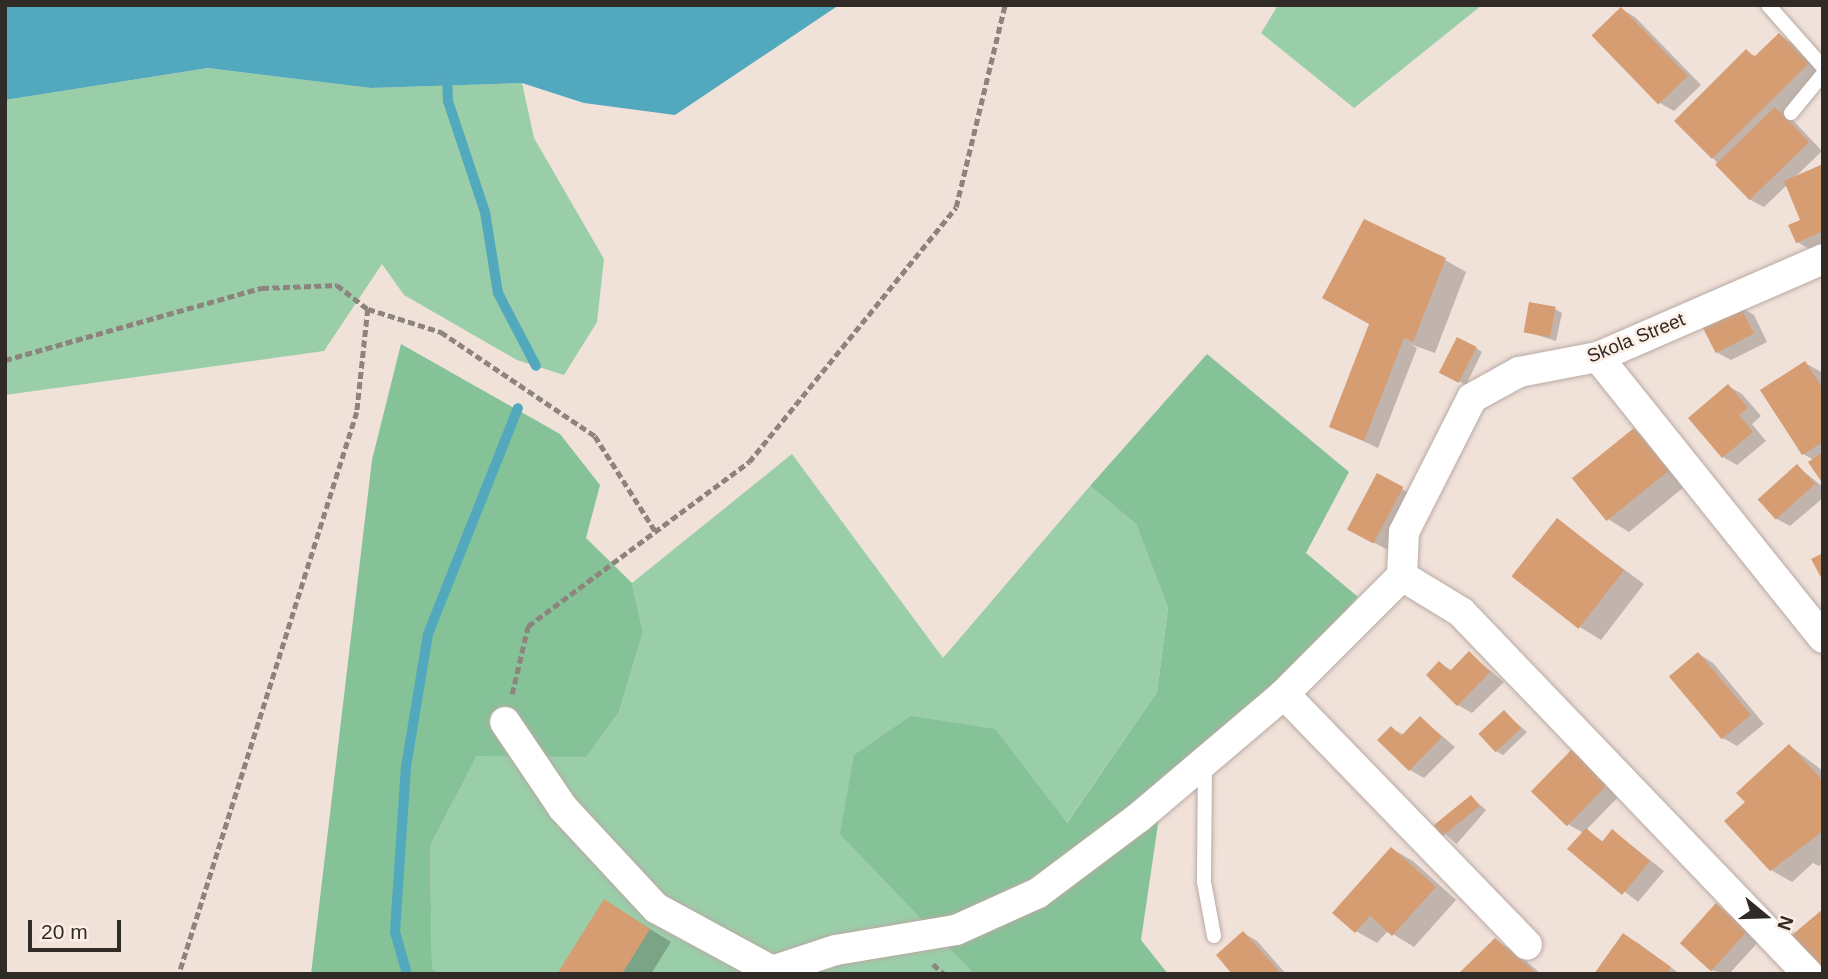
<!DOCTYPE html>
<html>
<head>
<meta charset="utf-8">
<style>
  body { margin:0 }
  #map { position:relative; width:1828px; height:979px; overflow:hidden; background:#f0e1d9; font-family:Arial,sans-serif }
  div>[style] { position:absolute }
  .green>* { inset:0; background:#9acea9 }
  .forest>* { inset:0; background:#85c298 }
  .water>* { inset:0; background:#52a8bd }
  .shadow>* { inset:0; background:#0003; transform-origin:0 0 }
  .stream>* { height:10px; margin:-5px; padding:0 5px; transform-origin:5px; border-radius:5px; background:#52a8bd }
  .building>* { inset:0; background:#d69d73; transform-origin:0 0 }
  .path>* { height:4.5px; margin-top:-2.25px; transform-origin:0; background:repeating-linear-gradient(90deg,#8e847e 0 7px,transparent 0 10.5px) }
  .roads { filter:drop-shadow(0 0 2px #b8aaa3) drop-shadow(0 0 2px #b8aaa3) }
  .lane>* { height:14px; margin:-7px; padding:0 7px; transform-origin:7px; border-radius:7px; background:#fff }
  .street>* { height:30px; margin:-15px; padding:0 15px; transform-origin:15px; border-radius:15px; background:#fff }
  span { translate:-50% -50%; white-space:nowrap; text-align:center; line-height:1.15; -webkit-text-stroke:5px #fdeee6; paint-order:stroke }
  .street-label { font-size:19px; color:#312b28 }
  .frame { position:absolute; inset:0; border:7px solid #312b28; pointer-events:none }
  .north { position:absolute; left:1730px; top:881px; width:70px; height:70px; -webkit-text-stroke:5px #fdeee6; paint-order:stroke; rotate:109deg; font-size:19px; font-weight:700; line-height:28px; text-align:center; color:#312b28 }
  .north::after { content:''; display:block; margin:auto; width:24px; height:32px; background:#312b28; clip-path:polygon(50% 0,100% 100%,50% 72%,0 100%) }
  .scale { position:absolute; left:28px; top:920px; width:93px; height:32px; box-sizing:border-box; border:4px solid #312b28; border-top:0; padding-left:9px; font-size:21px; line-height:24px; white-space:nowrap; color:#312b28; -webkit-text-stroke:5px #fdeee6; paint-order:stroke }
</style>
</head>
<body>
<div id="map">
  <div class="green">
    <i style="clip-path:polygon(1278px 5px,1482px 5px,1354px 108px,1261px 33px)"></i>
    <i style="clip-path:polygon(208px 68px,371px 88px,522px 83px,534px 138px,604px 259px,597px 322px,564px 375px,517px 360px,404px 295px,382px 264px,324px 351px,5px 395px,5px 100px)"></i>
    <i style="clip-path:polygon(792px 454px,943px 658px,1090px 486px,1136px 524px,1168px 608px,1157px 692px,1066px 824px,1033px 783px,841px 834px,974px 974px,438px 974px,432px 968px,430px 846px,477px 756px,586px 756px,619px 712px,643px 632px,632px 583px)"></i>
  </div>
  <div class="forest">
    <i style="clip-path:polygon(401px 344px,560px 434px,600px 485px,586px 538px,632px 583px,643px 632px,619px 712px,586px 757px,477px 756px,430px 846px,432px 968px,438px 974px,311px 974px,372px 460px)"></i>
    <i style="clip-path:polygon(1207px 354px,1349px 472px,1306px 553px,1358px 597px,1283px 678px,1165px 776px,1141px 940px,1168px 974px,974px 974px,840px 834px,854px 755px,911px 716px,995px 729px,1067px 823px,1157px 692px,1168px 608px,1136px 524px,1090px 486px)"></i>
  </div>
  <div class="water">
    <i style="clip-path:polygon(5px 5px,839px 5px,675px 115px,584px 103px,522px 83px,371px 88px,208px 68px,5px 100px)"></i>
  </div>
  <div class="shadow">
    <i style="clip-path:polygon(1621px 9px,1635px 17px,1701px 85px,1674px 111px,1660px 103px)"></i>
    <i style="clip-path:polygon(1779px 35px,1801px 48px,1823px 70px,1789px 116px,1822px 151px,1793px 179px,1823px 166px,1823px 252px,1819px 254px,1797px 242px,1802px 220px,1787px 185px,1764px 207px,1749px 199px,1713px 158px,1746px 51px,1757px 57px)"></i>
    <i style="clip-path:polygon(1445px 260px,1466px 272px,1435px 353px,1410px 344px,1417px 348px,1378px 448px,1331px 426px,1370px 326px)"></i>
    <i style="clip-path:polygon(1739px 306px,1754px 315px,1767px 342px,1731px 360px,1716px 352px)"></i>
    <i style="clip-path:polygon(1555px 309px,1562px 313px,1556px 341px,1524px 331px)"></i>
    <i style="clip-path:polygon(1476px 348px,1482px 352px,1466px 385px,1441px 372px)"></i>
    <i style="clip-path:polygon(1805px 363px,1823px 373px,1823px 481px,1814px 460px,1803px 454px)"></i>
    <i style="clip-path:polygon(1728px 386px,1742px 394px,1761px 416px,1752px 424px,1766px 441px,1737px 465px,1723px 457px)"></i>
    <i style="clip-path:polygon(1634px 430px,1655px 443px,1689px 483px,1629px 532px,1608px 519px)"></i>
    <i style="clip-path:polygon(1797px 466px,1823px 487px,1823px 498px,1790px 526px,1775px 518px)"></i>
    <i style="clip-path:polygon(1377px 475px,1416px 497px,1388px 550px,1363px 537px)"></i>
    <i style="clip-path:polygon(1558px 521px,1644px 584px,1601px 640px,1580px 627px)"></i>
    <i style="clip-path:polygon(1470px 654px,1504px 682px,1472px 713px,1458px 705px,1439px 663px,1453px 671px)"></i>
    <i style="clip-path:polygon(1699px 654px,1713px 663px,1764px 724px,1737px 746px,1723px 738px)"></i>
    <i style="clip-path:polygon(1504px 712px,1527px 732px,1503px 755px,1496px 751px)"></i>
    <i style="clip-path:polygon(1421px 718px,1455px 747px,1424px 778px,1410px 770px,1391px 728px,1404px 735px)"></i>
    <i style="clip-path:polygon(1790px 746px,1823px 771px,1823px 863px,1819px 866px,1813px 863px,1792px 882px,1771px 870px,1747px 802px)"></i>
    <i style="clip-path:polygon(1589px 757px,1624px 791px,1586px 830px,1604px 842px,1613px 831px,1664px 871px,1638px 902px,1570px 849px,1584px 833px,1569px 825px)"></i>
    <i style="left:1471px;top:797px;width:20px;height:45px;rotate:41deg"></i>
    <i style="clip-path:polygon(1392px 849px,1413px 861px,1456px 900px,1414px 947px,1388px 931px,1377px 943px,1356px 931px)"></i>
    <i style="clip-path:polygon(1716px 905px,1760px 940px,1729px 974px,1710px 970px,1681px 943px)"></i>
    <i style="clip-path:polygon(626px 914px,671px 942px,651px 974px,559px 974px)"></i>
    <i style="clip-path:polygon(1243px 933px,1257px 941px,1286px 974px,1234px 974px)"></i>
    <i style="clip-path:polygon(1623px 935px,1638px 943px,1680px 974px,1598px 974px)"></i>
    <i style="clip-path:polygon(1495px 940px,1517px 953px,1541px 974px,1463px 974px)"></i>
  </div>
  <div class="stream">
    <i style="left:447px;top:74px;width:27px;rotate:88deg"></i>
    <i style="left:448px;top:101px;width:117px;rotate:71.6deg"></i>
    <i style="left:485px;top:212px;width:82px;rotate:80.9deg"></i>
    <i style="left:498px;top:293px;width:82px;rotate:62.5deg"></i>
    <i style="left:407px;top:974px;width:44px;rotate:-105.9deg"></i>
    <i style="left:395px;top:932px;width:165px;rotate:-86.2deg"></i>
    <i style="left:406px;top:767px;width:135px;rotate:-80.6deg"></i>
    <i style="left:428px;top:634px;width:243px;rotate:-68.3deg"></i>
  </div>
  <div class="building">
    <i style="left:1621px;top:7px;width:96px;height:41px;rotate:46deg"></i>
    <i style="clip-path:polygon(1779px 33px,1809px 63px,1712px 159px,1674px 121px,1746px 49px,1754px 57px)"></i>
    <i style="left:1775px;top:107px;width:49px;height:83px;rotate:46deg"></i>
    <i style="clip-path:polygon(1823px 164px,1823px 231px,1796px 243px,1788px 225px,1800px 220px,1784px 181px)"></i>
    <i style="clip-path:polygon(1364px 219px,1446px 258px,1413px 342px,1404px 338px,1364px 441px,1329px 427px,1369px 324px,1322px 298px)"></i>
    <i style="left:1529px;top:302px;width:27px;height:31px;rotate:10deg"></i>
    <i style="left:1739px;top:304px;width:33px;height:43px;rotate:63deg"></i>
    <i style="left:1457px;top:337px;width:22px;height:40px;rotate:27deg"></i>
    <i style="clip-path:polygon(1805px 361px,1823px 389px,1823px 442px,1802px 455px,1760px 390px)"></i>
    <i style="clip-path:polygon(1728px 384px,1748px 408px,1739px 415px,1753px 432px,1722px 458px,1688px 418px)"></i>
    <i style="left:1634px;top:428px;width:55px;height:80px;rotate:51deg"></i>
    <i style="clip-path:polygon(1823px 452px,1823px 484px,1808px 462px)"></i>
    <i style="left:1797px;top:464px;width:27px;height:53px;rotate:48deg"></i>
    <i style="left:1377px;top:473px;width:30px;height:64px;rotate:28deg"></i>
    <i style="left:1557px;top:518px;width:85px;height:74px;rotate:38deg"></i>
    <i style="clip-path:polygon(1823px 553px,1823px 581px,1811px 559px)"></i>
    <i style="clip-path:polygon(1469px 651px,1490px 672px,1457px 706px,1426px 675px,1439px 661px,1450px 671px)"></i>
    <i style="left:1698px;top:652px;width:82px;height:38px;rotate:50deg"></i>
    <i style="left:1504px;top:710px;width:25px;height:35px;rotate:47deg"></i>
    <i style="clip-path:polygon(1420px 716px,1442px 737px,1409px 771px,1377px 740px,1391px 726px,1401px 736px)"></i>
    <i style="clip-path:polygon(1789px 744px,1823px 781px,1823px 831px,1770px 871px,1724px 821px,1745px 802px,1736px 793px)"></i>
    <i style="left:1574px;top:747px;width:50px;height:62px;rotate:44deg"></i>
    <i style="left:1471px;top:795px;width:14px;height:48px;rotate:51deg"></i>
    <i style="clip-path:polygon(1586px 828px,1602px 842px,1612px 829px,1650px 861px,1622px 895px,1567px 849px)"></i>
    <i style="clip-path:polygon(1391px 847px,1436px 887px,1392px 936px,1370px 916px,1355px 933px,1332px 913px)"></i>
    <i style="clip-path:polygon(604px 899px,650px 929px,622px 974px,557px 974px)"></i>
    <i style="left:1716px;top:903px;width:42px;height:54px;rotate:42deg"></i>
    <i style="clip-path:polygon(1823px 909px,1823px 972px,1792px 935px)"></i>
    <i style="clip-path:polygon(1243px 931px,1278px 970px,1274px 974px,1232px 974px,1216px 955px)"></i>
    <i style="clip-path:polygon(1623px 933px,1671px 967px,1667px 974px,1594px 974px)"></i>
    <i style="clip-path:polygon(1495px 938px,1537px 974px,1458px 974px)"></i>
  </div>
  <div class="path">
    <i style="left:368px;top:309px;width:77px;rotate:17.5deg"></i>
    <i style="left:441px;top:332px;width:186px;rotate:34deg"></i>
    <i style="left:595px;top:436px;width:114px;rotate:57.6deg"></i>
    <i style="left:5px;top:360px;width:267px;rotate:-15.7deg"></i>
    <i style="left:262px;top:288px;width:75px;rotate:-2.3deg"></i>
    <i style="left:337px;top:285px;width:39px;rotate:38deg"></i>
    <i style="left:368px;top:309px;width:104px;rotate:96.1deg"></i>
    <i style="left:357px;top:412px;width:590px;rotate:107.57deg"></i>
    <i style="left:512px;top:694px;width:70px;rotate:-76.8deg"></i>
    <i style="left:528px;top:626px;width:275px;rotate:-36.6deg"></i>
    <i style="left:749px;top:462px;width:328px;rotate:-50.9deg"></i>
    <i style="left:956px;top:207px;width:208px;rotate:-76.4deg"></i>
    <i style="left:933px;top:964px;width:15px;rotate:42deg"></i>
  </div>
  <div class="roads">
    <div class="lane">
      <i style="left:1768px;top:5px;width:83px;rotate:48.4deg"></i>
      <i style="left:1791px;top:113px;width:50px;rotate:-50.6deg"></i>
      <i style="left:1205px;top:762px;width:120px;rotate:90.5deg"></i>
      <i style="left:1204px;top:882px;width:55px;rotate:79.5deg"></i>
    </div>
    <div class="street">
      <i style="left:1598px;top:357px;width:360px;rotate:51.3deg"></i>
      <i style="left:1402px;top:576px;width:69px;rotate:31.4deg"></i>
      <i style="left:1461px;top:612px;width:501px;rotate:46.21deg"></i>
      <i style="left:1284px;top:694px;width:349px;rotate:45.9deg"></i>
      <i style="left:505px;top:722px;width:104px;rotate:56deg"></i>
      <i style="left:563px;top:808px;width:137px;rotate:47.1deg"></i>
      <i style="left:656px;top:908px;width:132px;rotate:28.5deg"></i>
      <i style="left:772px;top:971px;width:67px;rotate:-18.2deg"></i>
      <i style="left:836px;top:950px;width:122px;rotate:-9.5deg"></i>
      <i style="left:956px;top:930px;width:90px;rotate:-24.3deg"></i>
      <i style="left:1038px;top:893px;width:125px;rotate:-36.9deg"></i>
      <i style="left:1138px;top:818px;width:192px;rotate:-40.3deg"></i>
      <i style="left:1284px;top:694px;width:167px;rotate:-45deg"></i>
      <i style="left:1402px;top:576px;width:44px;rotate:-87.4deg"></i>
      <i style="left:1404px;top:532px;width:150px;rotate:-63.1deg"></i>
      <i style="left:1472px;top:398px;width:54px;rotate:-29deg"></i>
      <i style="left:1519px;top:372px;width:80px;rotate:-10.8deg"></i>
      <i style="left:1598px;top:357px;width:245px;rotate:-23.5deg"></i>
    </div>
  </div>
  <div class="street-label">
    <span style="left:1636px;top:338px;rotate:-22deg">Skola Street</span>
  </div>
  <div class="frame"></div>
  <div class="north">N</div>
  <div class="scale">20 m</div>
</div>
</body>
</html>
